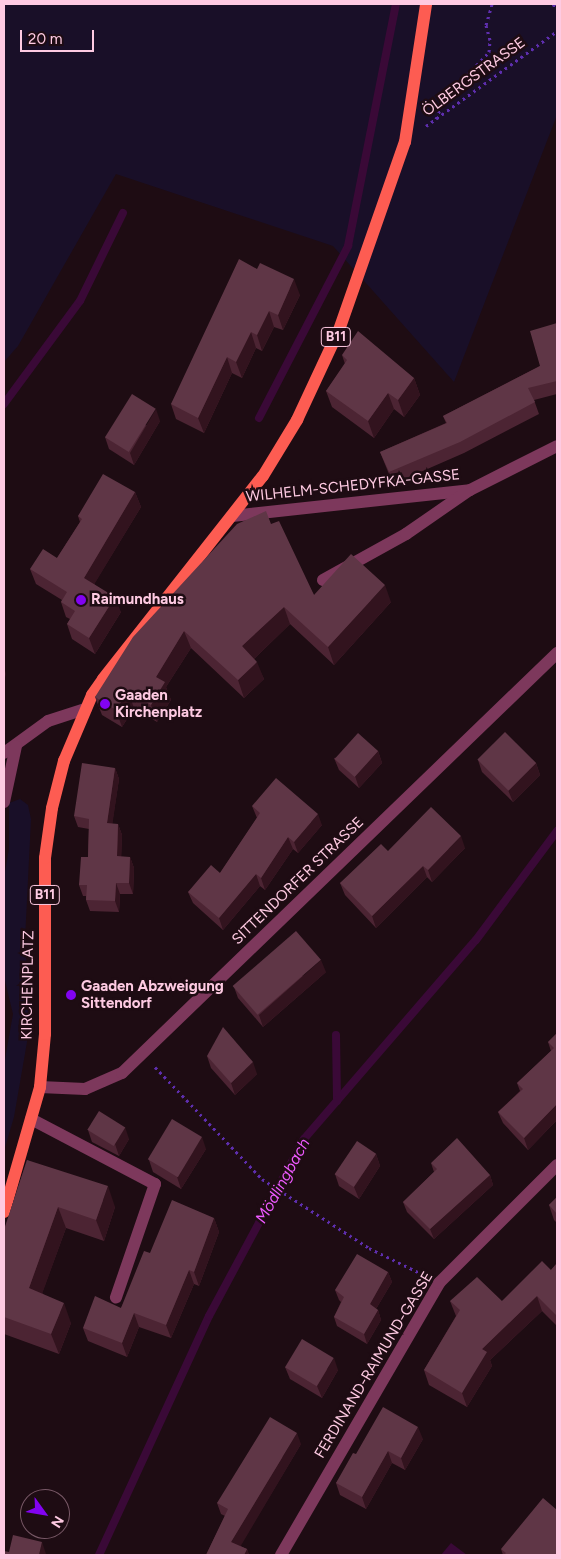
<!DOCTYPE html>
<html>
<head>
<meta charset="utf-8">
<style>
  body { margin:0 }
  #map { position:relative; width:561px; height:1559px; overflow:hidden; background:#1e0c13; font-family:Figtree,sans-serif }
  div>[style] { position:absolute }
  .green>* { inset:0; background:#190f28 }
  .water>* { inset:0; background:#3a0937 }
  .stream>* { height:8px; margin:-4px; padding:0 4px; transform-origin:4px; border-radius:4px; background:#3a0937 }
  .path>* { height:3px; margin-top:-1.5px; transform-origin:0; background:repeating-linear-gradient(90deg,#5e2eae 0 2.5px,transparent 0 6.5px) }
  .minor>* { height:12px; margin:-6px; padding:0 6px; transform-origin:6px; border-radius:6px; background:#7d385c }
  .major>* { height:12px; margin:-6px; padding:0 6px; transform-origin:6px; border-radius:6px; background:#fd5c52 }
  .wall>* { inset:0; background:#4c2433 }
  .shaded-wall>* { inset:0; background:#32131e }
  .building>* { inset:0; background:#5f3646; transform-origin:0 0 }
  .dots>* { width:14px; height:14px; translate:-50% -50%; box-sizing:border-box; border:2px solid #1e0c13; border-radius:50% }
  span { translate:-50% -50%; white-space:nowrap; text-align:center; line-height:1.15; -webkit-text-stroke:5px #1e0c13; paint-order:stroke }
  .shield-label span { padding:1px 4px; background:#1e0c13; border:1px solid; border-radius:4px; -webkit-text-stroke-width:0 }
  .shield-label { font-size:14px; color:#fecae2; font-weight:700 }
  .street-label { font-size:15px; color:#fecae2 }
  .poi-label { font-size:15px; color:#fecae2; font-weight:700 }
  .left { translate:0 -50%; text-align:left }
  .water-label { font-size:16px; color:#ec59fd; font-style:italic }
  .frame { position:absolute; inset:0; border:5px solid #fecae2; pointer-events:none }
  .north { position:absolute; left:20px; top:1489px; width:50px; height:50px; box-sizing:border-box; background:#1e0c13; border:1px solid #785866; border-radius:50%; rotate:122deg; font-size:14px; font-weight:700; line-height:20px; text-align:center; color:#fecae2 }
  .north::after { content:''; display:block; margin:auto; width:18px; height:22px; background:#8203f1; clip-path:polygon(50% 0,100% 100%,50% 72%,0 100%) }
  .scale { position:absolute; left:20px; top:30px; width:74px; height:22px; box-sizing:border-box; border:2px solid #fecae2; border-top:0; padding-left:6px; font-size:15px; line-height:18px; white-space:nowrap; color:#fecae2; -webkit-text-stroke:4px #1e0c13; paint-order:stroke }
</style>
</head>
<body>
<div id="map">
  <div class="green">
    <i style="clip-path:polygon(4px 4px,557px 4px,557px 115px,454px 382px,333px 246px,116px 174px,18px 346px,4px 362px)"></i>
    <i style="clip-path:polygon(20px 799px,28px 805px,31px 819px,25px 940px,29px 1001px,27px 1042px,14px 1117px,4px 1151px,4px 1065px,13px 1014px,4px 977px,4px 877px,9px 849px,9px 803px)"></i>
  </div>
  <div class="water">
    <i style="clip-path:polygon(451px 1543px,467px 1555px,441px 1555px)"></i>
  </div>
  <div class="stream">
    <i style="left:4px;top:404px;width:128px;rotate:-53.6deg"></i>
    <i style="left:80px;top:301px;width:98px;rotate:-64deg"></i>
    <i style="left:259px;top:418px;width:194px;rotate:-62.6deg"></i>
    <i style="left:348px;top:246px;width:247px;rotate:-78.8deg"></i>
    <i style="left:336px;top:1035px;width:66px;rotate:89.1deg"></i>
    <i style="left:99px;top:1555px;width:263px;rotate:-65.3deg"></i>
    <i style="left:209px;top:1316px;width:201px;rotate:-61.8deg"></i>
    <i style="left:304px;top:1139px;width:263px;rotate:-49.2deg"></i>
    <i style="left:476px;top:940px;width:136px;rotate:-53.4deg"></i>
  </div>
  <div class="path">
    <i style="left:553px;top:4px;width:6px;rotate:51deg"></i>
    <i style="left:436px;top:119px;width:23px;rotate:-67deg"></i>
    <i style="left:445px;top:98px;width:64px;rotate:-46.3deg"></i>
    <i style="left:489px;top:52px;width:12px;rotate:-85deg"></i>
    <i style="left:490px;top:40px;width:16px;rotate:-105deg"></i>
    <i style="left:486px;top:25px;width:22px;rotate:-74deg"></i>
    <i style="left:426px;top:126px;width:162px;rotate:-35.9deg"></i>
    <i style="left:155px;top:1067px;width:155px;rotate:46.3deg"></i>
    <i style="left:262px;top:1179px;width:127px;rotate:32.8deg"></i>
    <i style="left:369px;top:1248px;width:61px;rotate:26.1deg"></i>
  </div>
  <div class="minor">
    <i style="left:232px;top:516px;width:239px;rotate:-6.2deg"></i>
    <i style="left:470px;top:490px;width:97px;rotate:-26.8deg"></i>
    <i style="left:323px;top:580px;width:95px;rotate:-29deg"></i>
    <i style="left:406px;top:534px;width:75px;rotate:-34.7deg"></i>
    <i style="left:4px;top:753px;width:54px;rotate:-36deg"></i>
    <i style="left:48px;top:721px;width:40px;rotate:-18deg"></i>
    <i style="left:4px;top:802px;width:57px;rotate:-77.9deg"></i>
    <i style="left:40px;top:1087px;width:45px;rotate:2.5deg"></i>
    <i style="left:85px;top:1089px;width:40px;rotate:-23.4deg"></i>
    <i style="left:122px;top:1073px;width:605px;rotate:-43.99deg"></i>
    <i style="left:31px;top:1119px;width:140px;rotate:27.7deg"></i>
    <i style="left:155px;top:1184px;width:120px;rotate:109deg"></i>
    <i style="left:281px;top:1555px;width:315px;rotate:-59.8deg"></i>
    <i style="left:439px;top:1283px;width:167px;rotate:-45deg"></i>
  </div>
  <div class="major">
    <i style="left:4px;top:1212px;width:130px;rotate:-73.9deg"></i>
    <i style="left:40px;top:1087px;width:53px;rotate:-84.6deg"></i>
    <i style="left:45px;top:1034px;width:176px;rotate:-90deg"></i>
    <i style="left:45px;top:858px;width:50px;rotate:-82deg"></i>
    <i style="left:52px;top:808px;width:49px;rotate:-75.7deg"></i>
    <i style="left:64px;top:761px;width:72px;rotate:-67deg"></i>
    <i style="left:92px;top:695px;width:19px;rotate:-55deg"></i>
    <i style="left:103px;top:679px;width:258px;rotate:-51.8deg"></i>
    <i style="left:263px;top:476px;width:66px;rotate:-58.7deg"></i>
    <i style="left:297px;top:420px;width:99px;rotate:-65deg"></i>
    <i style="left:339px;top:330px;width:199px;rotate:-70.7deg"></i>
    <i style="left:405px;top:142px;width:140px;rotate:-81.3deg"></i>
  </div>
  <div class="wall">
    <i style="clip-path:polygon(257px 269px,300px 295px,283px 330px,274px 327px,262px 351px,256px 348px,242px 378px,232px 373px,204px 433px,176px 419px,171px 404px)"></i>
    <i style="clip-path:polygon(557px 323px,557px 394px,534px 400px,539px 414px,464px 453px,393px 484px,380px 452px,446px 423px,443px 416px,540px 366px)"></i>
    <i style="clip-path:polygon(342px 355px,414px 378px,420px 395px,404px 417px,394px 409px,374px 438px,332px 407px,326px 391px,345px 364px)"></i>
    <i style="clip-path:polygon(160px 421px,134px 465px,109px 449px,105px 437px)"></i>
    <i style="clip-path:polygon(135px 492px,141px 507px,94px 584px,121px 612px,95px 654px,72px 639px,67px 624px,70px 619px,66px 617px,61px 602px,62px 600px,36px 584px,30px 569px,57px 558px,80px 522px,78px 516px)"></i>
    <i style="clip-path:polygon(271px 524px,314px 595px,391px 602px,334px 665px,290px 624px,254px 659px,264px 679px,244px 698px,191px 648px,166px 687px,171px 700px,157px 722px,134px 708px,122px 727px,102px 715px,95px 697px)"></i>
    <i style="clip-path:polygon(378px 751px,382px 763px,359px 788px,339px 770px,334px 758px)"></i>
    <i style="clip-path:polygon(478px 760px,536px 763px,540px 775px,513px 802px,482px 772px)"></i>
    <i style="clip-path:polygon(115px 768px,119px 779px,112px 824px,118px 824px,122px 835px,121px 857px,130px 857px,134px 868px,133px 894px,120px 894px,119px 912px,90px 911px,86px 900px,86px 896px,83px 896px,79px 885px,88px 857px,89px 829px,78px 827px,74px 816px)"></i>
    <i style="clip-path:polygon(252px 806px,322px 825px,298px 853px,293px 849px,265px 890px,260px 886px,223px 930px,193px 903px,188px 892px,220px 873px,257px 818px)"></i>
    <i style="clip-path:polygon(465px 848px,432px 882px,427px 877px,376px 928px,345px 895px,340px 883px,388px 851px)"></i>
    <i style="clip-path:polygon(326px 972px,263px 1027px,238px 998px,234px 987px)"></i>
    <i style="clip-path:polygon(557px 1033px,557px 1120px,528px 1150px,503px 1123px,498px 1112px,520px 1091px,517px 1083px,551px 1051px,548px 1042px)"></i>
    <i style="clip-path:polygon(207px 1056px,257px 1074px,235px 1095px,211px 1068px)"></i>
    <i style="clip-path:polygon(88px 1130px,129px 1139px,119px 1156px,92px 1142px)"></i>
    <i style="clip-path:polygon(206px 1149px,181px 1189px,153px 1172px,149px 1160px)"></i>
    <i style="clip-path:polygon(376px 1154px,380px 1166px,359px 1199px,339px 1186px,335px 1174px)"></i>
    <i style="clip-path:polygon(27px 1160px,115px 1207px,104px 1241px,66px 1228px,42px 1293px,71px 1323px,59px 1354px,4px 1334px,4px 1230px)"></i>
    <i style="clip-path:polygon(431px 1163px,490px 1175px,493px 1185px,434px 1239px,407px 1212px,403px 1202px,434px 1172px)"></i>
    <i style="clip-path:polygon(557px 1197px,557px 1223px,554px 1220px,549px 1205px)"></i>
    <i style="clip-path:polygon(214px 1218px,219px 1232px,199px 1286px,194px 1284px,171px 1338px,139px 1327px,127px 1357px,88px 1341px,83px 1328px,121px 1308px,150px 1253px)"></i>
    <i style="clip-path:polygon(557px 1263px,557px 1326px,542px 1311px,490px 1360px,492px 1366px,467px 1407px,429px 1385px,424px 1370px,456px 1316px,450px 1301px,502px 1301px,551px 1270px)"></i>
    <i style="clip-path:polygon(388px 1272px,392px 1282px,376px 1309px,378px 1310px,381px 1320px,367px 1344px,337px 1326px,334px 1317px,341px 1302px,339px 1300px,335px 1290px)"></i>
    <i style="clip-path:polygon(285px 1367px,338px 1370px,322px 1398px,290px 1379px)"></i>
    <i style="clip-path:polygon(423px 1439px,405px 1470px,392px 1463px,366px 1509px,340px 1495px,336px 1483px,356px 1454px)"></i>
    <i style="clip-path:polygon(301px 1444px,240px 1546px,247px 1549px,249px 1555px,206px 1555px,225px 1516px,221px 1514px,217px 1503px)"></i>
    <i style="clip-path:polygon(501px 1549px,557px 1555px,503px 1555px)"></i>
  </div>
  <div class="shaded-wall">
    <i style="clip-path:polygon(294px 279px,300px 295px,283px 330px,278px 315px)"></i>
    <i style="clip-path:polygon(269px 311px,274px 327px,262px 351px,257px 335px)"></i>
    <i style="clip-path:polygon(251px 332px,256px 348px,242px 378px,236px 362px)"></i>
    <i style="clip-path:polygon(227px 357px,232px 373px,204px 433px,198px 418px)"></i>
    <i style="clip-path:polygon(414px 378px,420px 395px,404px 417px,398px 400px)"></i>
    <i style="clip-path:polygon(388px 393px,394px 409px,374px 438px,368px 421px)"></i>
    <i style="clip-path:polygon(156px 409px,160px 421px,134px 465px,130px 453px)"></i>
    <i style="clip-path:polygon(135px 492px,141px 507px,89px 593px,84px 578px)"></i>
    <i style="clip-path:polygon(385px 585px,391px 602px,334px 665px,328px 647px)"></i>
    <i style="clip-path:polygon(115px 597px,121px 612px,95px 654px,89px 638px)"></i>
    <i style="clip-path:polygon(284px 607px,290px 624px,249px 664px,242px 646px)"></i>
    <i style="clip-path:polygon(184px 631px,191px 648px,166px 687px,171px 700px,157px 722px,151px 705px,156px 677px)"></i>
    <i style="clip-path:polygon(257px 662px,264px 679px,244px 698px,238px 680px)"></i>
    <i style="clip-path:polygon(4px 667px,6px 674px,4px 682px)"></i>
    <i style="clip-path:polygon(128px 691px,134px 708px,122px 727px,116px 710px)"></i>
    <i style="clip-path:polygon(378px 751px,382px 763px,359px 788px,355px 776px)"></i>
    <i style="clip-path:polygon(536px 763px,540px 775px,513px 802px,508px 790px)"></i>
    <i style="clip-path:polygon(115px 768px,119px 779px,111px 834px,107px 823px)"></i>
    <i style="clip-path:polygon(318px 814px,322px 825px,298px 853px,294px 842px)"></i>
    <i style="clip-path:polygon(118px 824px,122px 835px,121px 867px,117px 856px)"></i>
    <i style="clip-path:polygon(461px 836px,465px 848px,432px 882px,428px 870px)"></i>
    <i style="clip-path:polygon(288px 837px,293px 849px,265px 890px,261px 878px)"></i>
    <i style="clip-path:polygon(130px 857px,134px 868px,133px 894px,129px 883px)"></i>
    <i style="clip-path:polygon(423px 866px,427px 877px,376px 928px,372px 916px)"></i>
    <i style="clip-path:polygon(256px 874px,260px 886px,223px 930px,219px 918px)"></i>
    <i style="clip-path:polygon(116px 883px,120px 894px,119px 912px,115px 901px)"></i>
    <i style="clip-path:polygon(321px 960px,326px 972px,263px 1027px,259px 1015px)"></i>
    <i style="clip-path:polygon(253px 1062px,257px 1074px,235px 1095px,231px 1083px)"></i>
    <i style="clip-path:polygon(557px 1104px,557px 1120px,528px 1150px,524px 1138px)"></i>
    <i style="clip-path:polygon(125px 1127px,129px 1139px,119px 1156px,115px 1144px)"></i>
    <i style="clip-path:polygon(202px 1137px,206px 1149px,181px 1189px,177px 1177px)"></i>
    <i style="clip-path:polygon(376px 1154px,380px 1166px,359px 1199px,354px 1187px)"></i>
    <i style="clip-path:polygon(490px 1175px,493px 1185px,434px 1239px,430px 1229px)"></i>
    <i style="clip-path:polygon(108px 1186px,115px 1207px,104px 1241px,96px 1220px)"></i>
    <i style="clip-path:polygon(58px 1207px,66px 1228px,37px 1308px,29px 1288px)"></i>
    <i style="clip-path:polygon(214px 1218px,219px 1232px,199px 1286px,194px 1272px)"></i>
    <i style="clip-path:polygon(189px 1270px,194px 1284px,171px 1338px,166px 1325px)"></i>
    <i style="clip-path:polygon(388px 1272px,392px 1282px,373px 1314px,370px 1304px)"></i>
    <i style="clip-path:polygon(537px 1296px,542px 1311px,490px 1360px,492px 1366px,467px 1407px,462px 1393px,482px 1349px)"></i>
    <i style="clip-path:polygon(64px 1303px,71px 1323px,59px 1354px,51px 1334px)"></i>
    <i style="clip-path:polygon(378px 1310px,381px 1320px,367px 1344px,364px 1334px)"></i>
    <i style="clip-path:polygon(134px 1313px,139px 1327px,127px 1357px,122px 1343px)"></i>
    <i style="clip-path:polygon(334px 1358px,338px 1370px,322px 1398px,317px 1386px)"></i>
    <i style="clip-path:polygon(418px 1427px,423px 1439px,405px 1470px,401px 1458px)"></i>
    <i style="clip-path:polygon(297px 1433px,301px 1444px,236px 1554px,231px 1542px)"></i>
    <i style="clip-path:polygon(388px 1451px,392px 1463px,366px 1509px,362px 1497px)"></i>
    <i style="clip-path:polygon(42px 1542px,46px 1554px,46px 1555px,39px 1555px)"></i>
    <i style="clip-path:polygon(247px 1549px,249px 1555px,244px 1555px)"></i>
  </div>
  <div class="building">
    <i style="clip-path:polygon(239px 259px,257px 269px,260px 263px,294px 279px,278px 315px,269px 311px,257px 335px,251px 332px,236px 362px,227px 357px,198px 418px,171px 404px)"></i>
    <i style="clip-path:polygon(557px 323px,557px 381px,528px 388px,535px 402px,460px 442px,389px 472px,380px 452px,447px 423px,443px 416px,540px 366px,530px 331px)"></i>
    <i style="clip-path:polygon(358px 331px,414px 378px,398px 400px,388px 393px,368px 421px,326px 391px,347px 360px,342px 355px)"></i>
    <i style="left:132px;top:394px;width:28px;height:51px;rotate:32deg"></i>
    <i style="clip-path:polygon(103px 474px,135px 492px,84px 578px,115px 597px,89px 638px,67px 624px,75px 611px,61px 602px,67px 592px,30px 569px,43px 549px,57px 558px,82px 519px,78px 516px)"></i>
    <i style="clip-path:polygon(266px 511px,271px 524px,279px 521px,314px 595px,351px 554px,385px 585px,328px 647px,284px 607px,242px 646px,257px 662px,238px 680px,184px 631px,156px 677px,165px 682px,151px 705px,128px 691px,116px 710px,95px 697px,133px 637px,237px 524px)"></i>
    <i style="left:505px;top:732px;width:44px;height:39px;rotate:45deg"></i>
    <i style="left:358px;top:733px;width:27px;height:35px;rotate:42deg"></i>
    <i style="clip-path:polygon(82px 763px,115px 768px,107px 823px,118px 824px,117px 856px,130px 857px,129px 883px,116px 883px,115px 901px,86px 900px,87px 885px,79px 885px,81px 857px,88px 857px,89px 819px,74px 816px)"></i>
    <i style="clip-path:polygon(276px 778px,318px 814px,294px 842px,288px 837px,261px 878px,256px 874px,219px 918px,188px 892px,211px 865px,220px 873px,260px 813px,252px 806px)"></i>
    <i style="clip-path:polygon(431px 807px,461px 836px,428px 870px,423px 866px,372px 916px,340px 883px,381px 844px,388px 851px)"></i>
    <i style="left:296px;top:931px;width:38px;height:84px;rotate:49deg"></i>
    <i style="clip-path:polygon(223px 1027px,253px 1062px,231px 1083px,207px 1056px)"></i>
    <i style="clip-path:polygon(557px 1033px,557px 1104px,524px 1138px,498px 1112px,523px 1089px,517px 1083px,554px 1048px,548px 1042px)"></i>
    <i style="left:99px;top:1111px;width:31px;height:22px;rotate:32deg"></i>
    <i style="left:172px;top:1119px;width:35px;height:47px;rotate:31deg"></i>
    <i style="clip-path:polygon(457px 1138px,490px 1175px,430px 1229px,403px 1202px,437px 1169px,431px 1163px)"></i>
    <i style="left:357px;top:1141px;width:23px;height:40px;rotate:34deg"></i>
    <i style="clip-path:polygon(27px 1160px,108px 1186px,96px 1220px,58px 1207px,29px 1288px,64px 1303px,51px 1334px,4px 1317px,4px 1230px)"></i>
    <i style="clip-path:polygon(557px 1197px,557px 1214px,549px 1205px)"></i>
    <i style="clip-path:polygon(172px 1200px,214px 1218px,194px 1272px,189px 1270px,166px 1325px,134px 1313px,122px 1343px,83px 1328px,95px 1296px,121px 1308px,144px 1251px,150px 1253px)"></i>
    <i style="clip-path:polygon(357px 1254px,388px 1272px,370px 1304px,378px 1310px,364px 1334px,334px 1317px,344px 1297px,335px 1290px)"></i>
    <i style="clip-path:polygon(542px 1261px,551px 1270px,557px 1263px,557px 1316px,537px 1296px,482px 1349px,487px 1352px,462px 1393px,424px 1370px,460px 1310px,450px 1301px,477px 1277px,502px 1301px)"></i>
    <i style="left:302px;top:1339px;width:37px;height:33px;rotate:31deg"></i>
    <i style="clip-path:polygon(383px 1407px,418px 1427px,401px 1458px,388px 1451px,362px 1497px,336px 1483px,353px 1453px,356px 1454px)"></i>
    <i style="clip-path:polygon(270px 1417px,297px 1433px,231px 1542px,247px 1549px,244px 1555px,206px 1555px,228px 1509px,217px 1503px)"></i>
    <i style="clip-path:polygon(543px 1498px,557px 1510px,557px 1553px,556px 1555px,504px 1555px,506px 1553px,501px 1549px)"></i>
    <i style="clip-path:polygon(13px 1535px,42px 1542px,39px 1555px,4px 1555px,4px 1551px,9px 1552px)"></i>
  </div>
  <div class="dots">
    <i style="left:81px;top:600px;background:#8203f1"></i>
    <i style="left:105px;top:704px;background:#8203f1"></i>
    <i style="left:71px;top:995px;background:#8203f1"></i>
  </div>
  <div class="shield-label">
    <span style="left:336px;top:337px">B11</span>
    <span style="left:45px;top:895px">B11</span>
  </div>
  <div class="street-label">
    <span style="left:474px;top:77px;rotate:-36deg">ÖLBERGSTRASSE</span>
    <span style="left:353px;top:486px;rotate:-6deg">WILHELM-SCHEDYFKA-GASSE</span>
    <span style="left:298px;top:881px;rotate:-44deg">SITTENDORFER STRASSE</span>
    <span style="left:28px;top:985px;rotate:-89deg">KIRCHENPLATZ</span>
    <span style="left:374px;top:1365px;rotate:-59deg">FERDINAND-RAIMUND-GASSE</span>
  </div>
  <div class="poi-label">
    <span class="left" style="left:91px;top:600px">Raimundhaus</span>
    <span class="left" style="left:115px;top:704px">Gaaden<br>Kirchenplatz</span>
    <span class="left" style="left:81px;top:995px">Gaaden Abzweigung<br>Sittendorf</span>
  </div>
  <div class="water-label">
    <span style="left:283px;top:1181px;rotate:-61deg">Mödlingbach</span>
  </div>
  <div class="frame"></div>
  <div class="north">N</div>
  <div class="scale">20 m</div>
</div>
</body>
</html>
